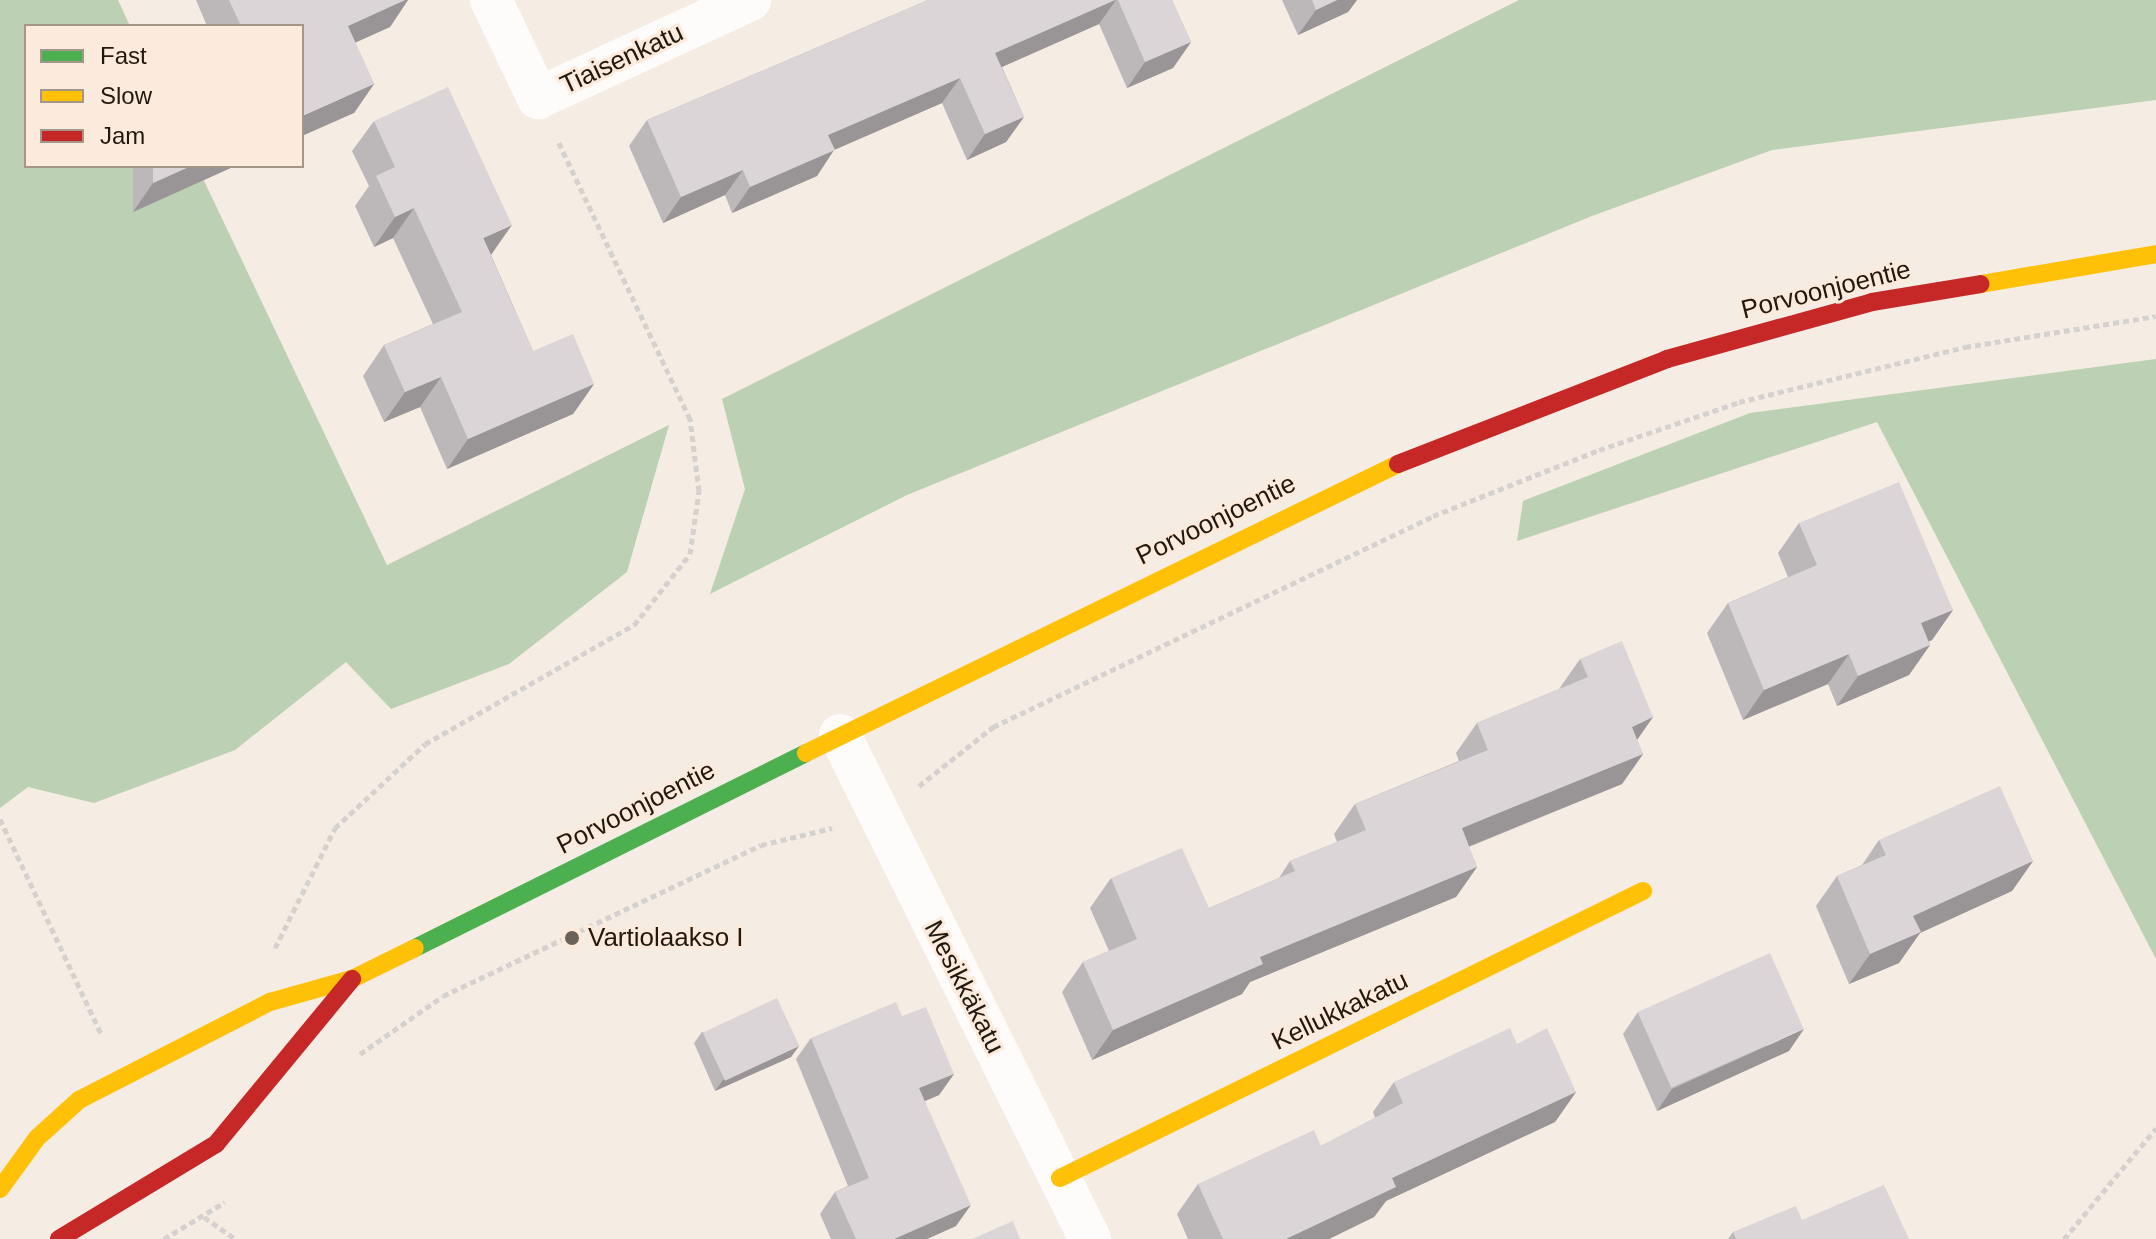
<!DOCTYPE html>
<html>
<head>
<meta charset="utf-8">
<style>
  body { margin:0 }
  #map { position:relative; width:2156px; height:1239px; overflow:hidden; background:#f5ece3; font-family:Helvetica,sans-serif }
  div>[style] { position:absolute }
  .forest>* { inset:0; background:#bcd0b3 }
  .path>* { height:5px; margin-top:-2.5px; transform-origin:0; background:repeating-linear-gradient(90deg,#d4d1ce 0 6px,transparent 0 10px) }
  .street>* { height:42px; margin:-21px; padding:0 21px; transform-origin:21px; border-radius:21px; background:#fefcfb }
  .fast>* { height:18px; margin:-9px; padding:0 9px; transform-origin:9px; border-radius:9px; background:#4caf50 }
  .slow>* { height:18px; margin:-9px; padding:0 9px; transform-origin:9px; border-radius:9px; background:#ffc107 }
  .jam>* { height:18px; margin:-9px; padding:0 9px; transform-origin:9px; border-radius:9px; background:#c62828 }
  .wall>* { inset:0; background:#bcb7b9 }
  .shaded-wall>* { inset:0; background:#999596 }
  .building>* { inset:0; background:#dbd5d7; transform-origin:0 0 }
  .dots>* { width:22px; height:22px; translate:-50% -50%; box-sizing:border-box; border:4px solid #fcebdc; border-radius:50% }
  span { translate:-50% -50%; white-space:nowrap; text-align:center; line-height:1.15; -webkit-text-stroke:6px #fcebdc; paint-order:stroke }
  .street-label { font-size:26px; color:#21180f }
  .poi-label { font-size:26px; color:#21180f }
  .left { translate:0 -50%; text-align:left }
  .legend { position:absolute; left:24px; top:24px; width:280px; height:144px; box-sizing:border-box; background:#fcebdc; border:2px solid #a4978a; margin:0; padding:10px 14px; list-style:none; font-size:24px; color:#21180f }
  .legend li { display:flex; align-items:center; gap:16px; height:40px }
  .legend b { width:40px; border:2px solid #a4978a }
</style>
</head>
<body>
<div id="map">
  <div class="forest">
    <i style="clip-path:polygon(0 0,118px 0,130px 26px,26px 26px,26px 166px,197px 166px,387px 565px,669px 425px,627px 572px,509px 664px,391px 709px,346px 662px,235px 750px,94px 803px,28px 787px,0 808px)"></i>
    <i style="clip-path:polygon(1519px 0,2156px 0,2156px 100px,1772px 150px,1592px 216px,907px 495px,710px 594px,745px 489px,722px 399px)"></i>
    <i style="clip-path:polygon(2156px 359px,2156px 959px,1877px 422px,1517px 541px,1523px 501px,1750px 413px)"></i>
  </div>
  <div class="path">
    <i style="left:919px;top:786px;width:95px;rotate:-38.6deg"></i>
    <i style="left:993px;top:727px;width:488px;rotate:-25.6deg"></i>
    <i style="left:1433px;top:516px;width:179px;rotate:-21.7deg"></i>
    <i style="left:1599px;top:450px;width:148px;rotate:-18.9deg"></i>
    <i style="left:1739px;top:402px;width:233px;rotate:-13.7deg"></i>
    <i style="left:1965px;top:347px;width:193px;rotate:-9.2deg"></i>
    <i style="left:0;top:819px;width:238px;rotate:64.8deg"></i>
    <i style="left:275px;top:948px;width:134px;rotate:-63.4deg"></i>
    <i style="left:335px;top:828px;width:123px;rotate:-43deg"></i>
    <i style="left:425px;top:744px;width:241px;rotate:-29.7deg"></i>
    <i style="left:634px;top:625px;width:90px;rotate:-51.7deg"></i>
    <i style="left:690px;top:554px;width:64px;rotate:-81.9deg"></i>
    <i style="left:699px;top:491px;width:73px;rotate:-97.1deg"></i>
    <i style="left:690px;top:419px;width:306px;rotate:-115.4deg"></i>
    <i style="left:360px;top:1054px;width:101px;rotate:-34.9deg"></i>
    <i style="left:443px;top:996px;width:352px;rotate:-25.4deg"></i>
    <i style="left:761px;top:845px;width:73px;rotate:-13.5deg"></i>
    <i style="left:204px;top:1217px;width:38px;rotate:35deg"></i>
    <i style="left:164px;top:1239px;width:71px;rotate:-31.2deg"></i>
    <i style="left:2064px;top:1239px;width:144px;rotate:-50.3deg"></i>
  </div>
  <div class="street">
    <i style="left:491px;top:0;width:109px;rotate:64.4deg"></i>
    <i style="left:538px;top:98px;width:234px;rotate:-24.8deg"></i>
    <i style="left:840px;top:735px;width:563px;rotate:63.62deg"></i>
  </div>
  <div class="fast">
    <i style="left:415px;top:948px;width:437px;rotate:-26.5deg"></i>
  </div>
  <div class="slow">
    <i style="left:1981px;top:284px;width:178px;rotate:-9.7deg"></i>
    <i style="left:806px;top:753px;width:659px;rotate:-26.02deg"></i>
    <i style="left:1060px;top:1178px;width:650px;rotate:-26.21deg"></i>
    <i style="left:0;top:1189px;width:63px;rotate:-54deg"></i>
    <i style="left:37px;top:1138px;width:57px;rotate:-42.1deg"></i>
    <i style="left:79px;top:1100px;width:215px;rotate:-27.2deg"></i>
    <i style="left:270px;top:1002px;width:85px;rotate:-15.7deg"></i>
    <i style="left:352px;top:979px;width:70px;rotate:-26.2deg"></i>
  </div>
  <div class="jam">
    <i style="left:1398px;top:464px;width:289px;rotate:-21.3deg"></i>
    <i style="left:1667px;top:359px;width:213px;rotate:-15.5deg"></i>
    <i style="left:1872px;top:302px;width:110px;rotate:-9.4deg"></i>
    <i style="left:59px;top:1239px;width:184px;rotate:-31.2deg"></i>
    <i style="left:216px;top:1144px;width:214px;rotate:-50.5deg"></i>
  </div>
  <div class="wall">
    <i style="clip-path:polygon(196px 0,408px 0,390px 27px,355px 42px,374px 84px,354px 113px,302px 26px,207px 26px)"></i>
    <i style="clip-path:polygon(928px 0,1172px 0,1191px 42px,1173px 68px,1127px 88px,1099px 24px,1002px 67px,1024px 117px,1006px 142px,967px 160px,942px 103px,834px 150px,817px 176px,732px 213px,725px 195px,663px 223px,629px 146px,647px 120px)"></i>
    <i style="clip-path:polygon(1282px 0,1357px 0,1348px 12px,1298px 35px)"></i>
    <i style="clip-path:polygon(374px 121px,491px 255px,533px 351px,594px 384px,573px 414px,447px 469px,420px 407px,384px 422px,363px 376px,384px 345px,433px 324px,393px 238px,374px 247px,355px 206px,369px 186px,352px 151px)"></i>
    <i style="clip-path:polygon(135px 166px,235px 166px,133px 212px,133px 169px)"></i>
    <i style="clip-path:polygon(1799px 523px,1953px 610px,1932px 640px,1929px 641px,1930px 645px,1909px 675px,1837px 706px,1828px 684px,1743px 720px,1707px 633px,1728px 603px,1788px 577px,1778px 553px)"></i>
    <i style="clip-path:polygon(1580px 659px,1653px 717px,1637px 740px,1643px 754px,1622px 784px,1469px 847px,1477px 867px,1456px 897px,1250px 982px,1242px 994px,1092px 1060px,1062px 992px,1083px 962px,1109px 951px,1090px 908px,1111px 878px,1209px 908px,1279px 878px,1290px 861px,1337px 842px,1334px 834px,1355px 804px,1459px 761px,1456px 753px,1477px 723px,1559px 689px)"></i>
    <i style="clip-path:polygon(1879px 840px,2033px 861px,2012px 891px,1920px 933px,1899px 963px,1849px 984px,1816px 906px,1837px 876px,1862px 865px)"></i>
    <i style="clip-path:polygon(1638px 1012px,1789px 1051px,1657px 1111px,1623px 1034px)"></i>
    <i style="clip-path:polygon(702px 1032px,799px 1046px,791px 1057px,715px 1091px,694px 1043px)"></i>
    <i style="clip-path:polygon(811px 1038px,954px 1074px,939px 1095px,925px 1101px,956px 1226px,927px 1239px,831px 1239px,820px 1214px,835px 1192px,848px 1186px,796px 1059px)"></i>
    <i style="clip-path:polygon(1517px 1044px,1576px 1092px,1555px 1122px,1386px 1201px,1374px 1217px,1329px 1239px,1188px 1239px,1177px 1214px,1198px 1184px,1321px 1146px,1375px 1118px,1373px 1112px,1394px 1082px)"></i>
    <i style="clip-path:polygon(1802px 1220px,1909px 1239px,1728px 1239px,1733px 1232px)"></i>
  </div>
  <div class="shaded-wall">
    <i style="clip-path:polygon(405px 0,408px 0,390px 27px,328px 55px,348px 26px)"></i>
    <i style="clip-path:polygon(1115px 0,1116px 0,1099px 24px,977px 78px,995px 53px)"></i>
    <i style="clip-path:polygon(1337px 0,1357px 0,1348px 12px,1298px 35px,1316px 10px)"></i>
    <i style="clip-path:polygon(1191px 42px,1173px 68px,1127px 88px,1145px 62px)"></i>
    <i style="clip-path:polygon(960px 78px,942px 103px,834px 150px,817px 176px,732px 213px,750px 187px,828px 135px)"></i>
    <i style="clip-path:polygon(374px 84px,354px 113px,302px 136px,302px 116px)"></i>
    <i style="clip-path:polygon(1024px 117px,1006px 142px,967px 160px,985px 134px)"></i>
    <i style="clip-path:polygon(191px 166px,235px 166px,133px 212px,153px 183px)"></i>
    <i style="clip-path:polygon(743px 170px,725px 195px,663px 223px,681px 197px)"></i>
    <i style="clip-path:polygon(414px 208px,393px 238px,374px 247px,395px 217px)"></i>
    <i style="clip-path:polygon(512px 225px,491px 255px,483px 238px)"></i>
    <i style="clip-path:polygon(441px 377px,420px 407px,384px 422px,405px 392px)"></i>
    <i style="clip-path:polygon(594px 384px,573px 414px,447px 469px,468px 439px)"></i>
    <i style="clip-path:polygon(1953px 610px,1932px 640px,1900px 653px,1921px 623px)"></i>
    <i style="clip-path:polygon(1930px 645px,1909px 675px,1837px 706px,1858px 676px)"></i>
    <i style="clip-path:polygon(1849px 654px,1828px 684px,1743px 720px,1764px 690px)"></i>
    <i style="clip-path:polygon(1653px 717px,1632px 747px,1632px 727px)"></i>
    <i style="clip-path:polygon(1643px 754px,1622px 784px,1440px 858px,1462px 828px)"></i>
    <i style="clip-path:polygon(2033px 861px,2012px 891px,1920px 933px,1899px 963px,1849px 984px,1870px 954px,1913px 916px)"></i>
    <i style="clip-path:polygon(1477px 867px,1456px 897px,1250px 982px,1242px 994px,1092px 1060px,1113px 1030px,1260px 957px)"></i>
    <i style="clip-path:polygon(1804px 1029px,1789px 1051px,1657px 1111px,1672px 1089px)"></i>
    <i style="clip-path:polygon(799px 1046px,791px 1057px,715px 1091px,723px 1080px)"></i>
    <i style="clip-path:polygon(954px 1074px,939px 1095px,904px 1110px,919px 1088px)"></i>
    <i style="clip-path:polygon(1576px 1092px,1555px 1122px,1386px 1201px,1374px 1217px,1329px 1239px,1286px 1239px,1392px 1178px)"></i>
    <i style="clip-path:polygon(971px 1205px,956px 1226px,927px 1239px,894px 1239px)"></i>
  </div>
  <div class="building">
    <i style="clip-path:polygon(229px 0,405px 0,348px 26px,374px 84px,302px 116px,302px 26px,241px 26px)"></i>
    <i style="clip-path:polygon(928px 0,1115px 0,995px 53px,1024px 117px,985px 134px,960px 78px,828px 135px,835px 150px,750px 187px,743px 170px,681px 197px,647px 120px)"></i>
    <i style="clip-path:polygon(1118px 0,1172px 0,1191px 42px,1145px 62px)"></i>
    <i style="clip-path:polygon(1312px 0,1337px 0,1316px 10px)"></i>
    <i style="clip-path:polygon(448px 87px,512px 225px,483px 238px,533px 351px,573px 334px,594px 384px,468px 439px,441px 377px,405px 392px,384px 345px,462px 312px,414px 208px,395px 217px,376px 176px,395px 167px,374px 121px)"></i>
    <i style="clip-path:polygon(153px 166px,191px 166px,153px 183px)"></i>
    <i style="clip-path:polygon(1899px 482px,1953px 610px,1921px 623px,1930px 645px,1858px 676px,1849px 654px,1764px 690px,1728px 603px,1817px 565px,1799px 523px)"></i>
    <i style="clip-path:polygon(1622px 641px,1653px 717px,1632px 727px,1643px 754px,1462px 828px,1477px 867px,1260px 957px,1263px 964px,1113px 1030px,1083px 962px,1137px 939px,1111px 878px,1182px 848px,1209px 908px,1295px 871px,1290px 861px,1366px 830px,1355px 804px,1488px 750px,1477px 723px,1588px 677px,1580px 659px)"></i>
    <i style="clip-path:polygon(2000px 786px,2033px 861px,1913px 916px,1921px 932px,1870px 954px,1837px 876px,1886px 855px,1879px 840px)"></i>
    <i style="left:1770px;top:953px;width:83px;height:145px;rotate:66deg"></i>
    <i style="left:777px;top:998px;width:53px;height:82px;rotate:65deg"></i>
    <i style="clip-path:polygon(896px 1002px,902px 1016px,926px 1007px,954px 1074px,919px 1088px,971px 1205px,894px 1239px,856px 1239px,835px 1192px,869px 1178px,811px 1038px)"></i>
    <i style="clip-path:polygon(1510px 1028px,1517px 1044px,1547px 1028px,1576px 1092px,1392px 1178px,1396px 1187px,1286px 1239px,1223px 1239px,1198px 1184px,1314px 1130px,1321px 1146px,1403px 1103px,1394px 1082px)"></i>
    <i style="clip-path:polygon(1884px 1185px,1909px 1239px,1736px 1239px,1733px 1232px,1796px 1206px,1802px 1220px)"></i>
    <i style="clip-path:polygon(1013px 1221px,1020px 1239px,972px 1239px)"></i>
  </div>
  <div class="dots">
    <i style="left:572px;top:938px;background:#6b6259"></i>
  </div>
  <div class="street-label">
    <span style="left:622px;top:59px;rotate:-25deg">Tiaisenkatu</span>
    <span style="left:1826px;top:290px;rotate:-14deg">Porvoonjoentie</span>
    <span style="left:1216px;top:520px;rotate:-26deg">Porvoonjoentie</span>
    <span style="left:636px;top:808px;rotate:-27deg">Porvoonjoentie</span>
    <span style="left:964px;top:987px;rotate:63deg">Mesikkäkatu</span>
    <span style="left:1340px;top:1011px;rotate:-26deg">Kellukkakatu</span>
  </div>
  <div class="poi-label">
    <span class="left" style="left:588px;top:938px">Vartiolaakso I</span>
  </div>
  <ul class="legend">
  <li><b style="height:10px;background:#4caf50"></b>Fast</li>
  <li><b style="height:10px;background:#ffc107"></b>Slow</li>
  <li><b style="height:10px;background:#c62828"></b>Jam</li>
  </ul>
</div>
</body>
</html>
